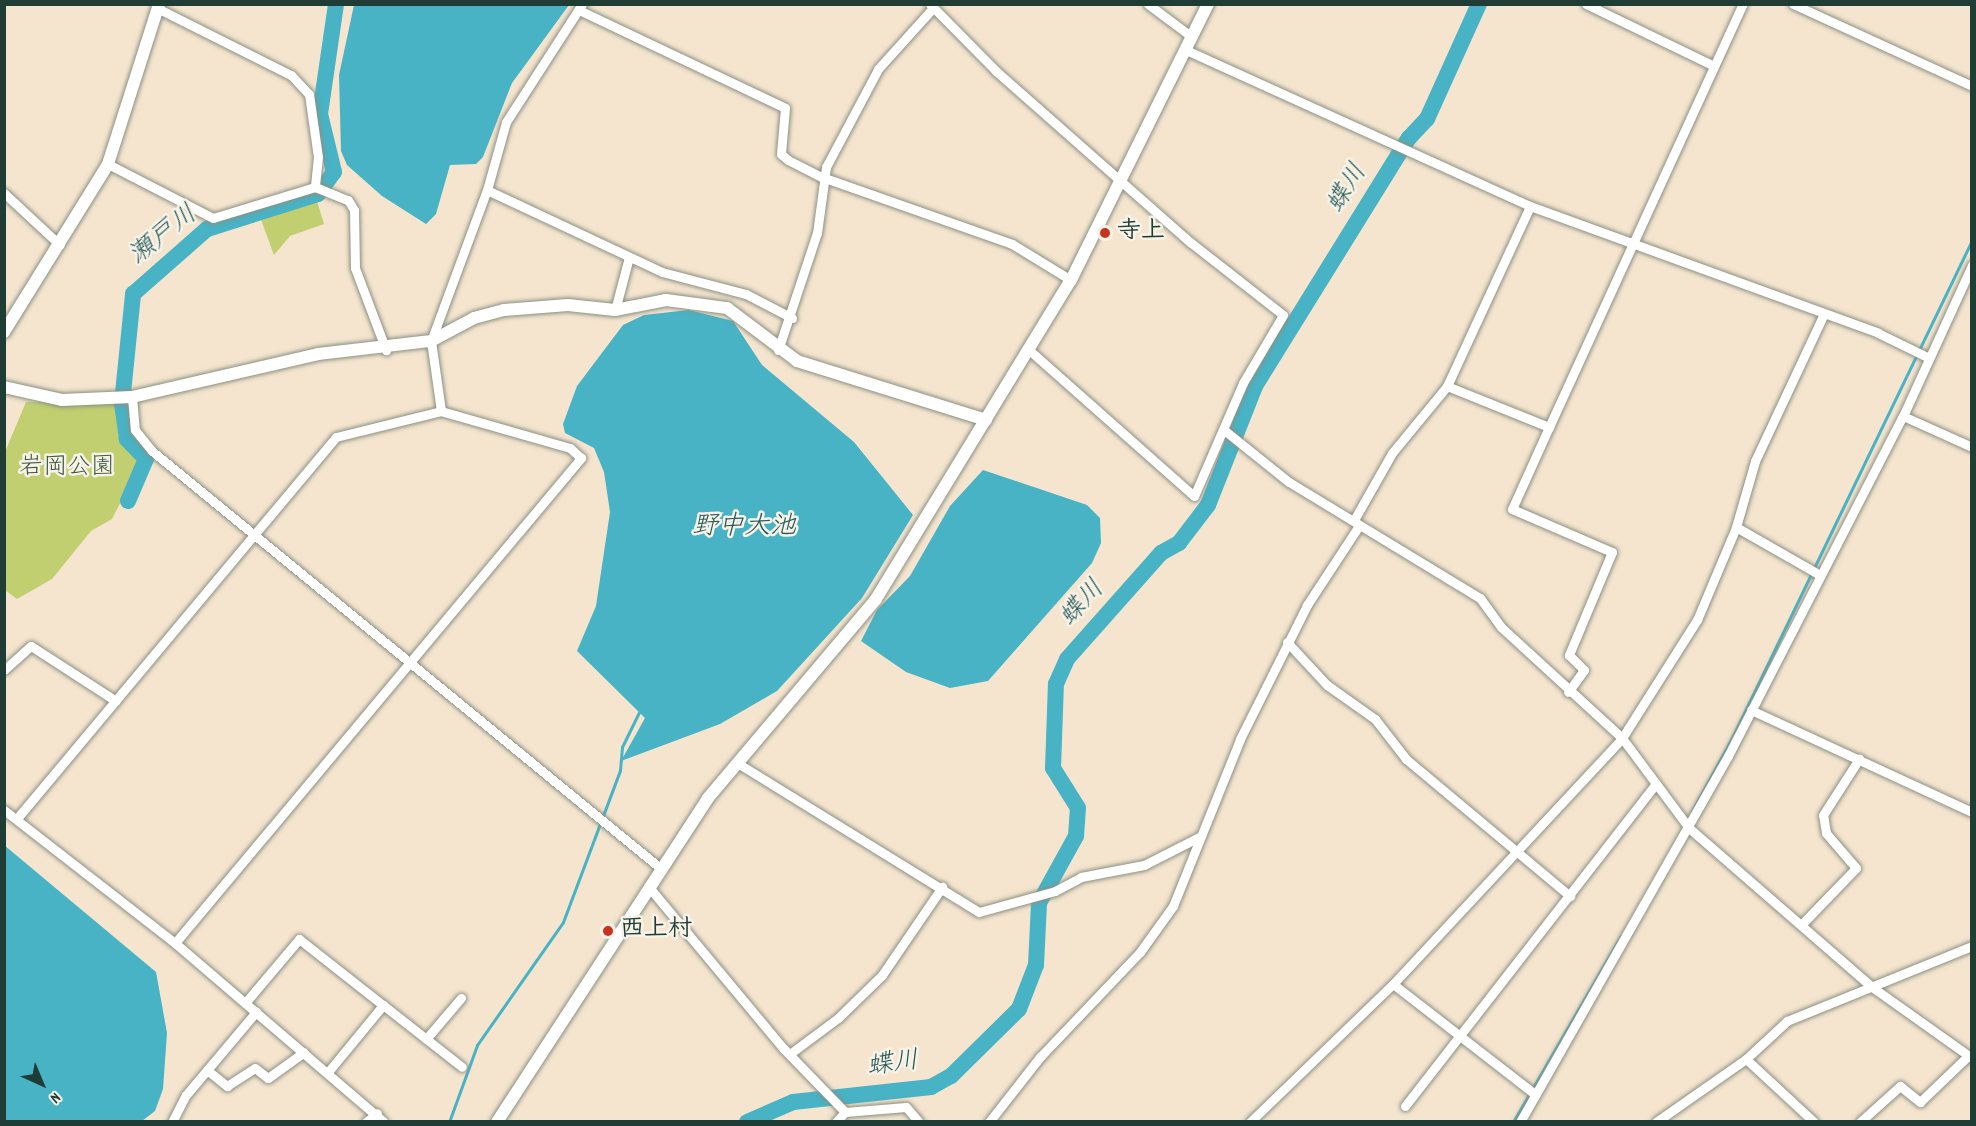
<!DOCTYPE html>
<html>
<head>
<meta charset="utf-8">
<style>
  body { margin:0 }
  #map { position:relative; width:1976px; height:1126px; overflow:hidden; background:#f5e5cf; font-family:Dekko,"Klee One",sans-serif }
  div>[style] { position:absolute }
  .green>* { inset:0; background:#c1cf71 }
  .water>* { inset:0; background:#47b3c5 }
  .stream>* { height:3px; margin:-1.5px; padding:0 1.5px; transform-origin:1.5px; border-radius:1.5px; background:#47b3c5 }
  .river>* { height:16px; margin:-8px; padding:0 8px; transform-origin:8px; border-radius:8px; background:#47b3c5 }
  .roads { filter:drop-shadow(0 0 2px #8a9182) drop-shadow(0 0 2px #8a9182) }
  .minor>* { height:9px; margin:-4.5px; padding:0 4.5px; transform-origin:4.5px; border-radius:4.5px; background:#fff }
  .tertiary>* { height:12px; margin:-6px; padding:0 6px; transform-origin:6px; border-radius:6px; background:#fff }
  .dots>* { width:16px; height:16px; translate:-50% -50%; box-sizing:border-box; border:3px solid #f7f3e8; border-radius:50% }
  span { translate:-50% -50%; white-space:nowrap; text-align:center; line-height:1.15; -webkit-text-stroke:5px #f7f3e8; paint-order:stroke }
  .poi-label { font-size:24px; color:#1f3d34; font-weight:700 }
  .left { translate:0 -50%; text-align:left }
  .park-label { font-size:24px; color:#3f5a40 }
  .water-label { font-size:26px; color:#295a58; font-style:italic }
  .frame { position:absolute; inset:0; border:6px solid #1f3d34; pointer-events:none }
  .north { position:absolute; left:12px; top:1054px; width:60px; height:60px; -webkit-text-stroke:4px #f7f3e8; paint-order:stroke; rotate:136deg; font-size:16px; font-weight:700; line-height:24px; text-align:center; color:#1f3d34 }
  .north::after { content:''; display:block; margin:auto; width:21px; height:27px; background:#1f3d34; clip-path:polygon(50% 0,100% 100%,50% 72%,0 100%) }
</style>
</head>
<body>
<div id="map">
  <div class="green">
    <i style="clip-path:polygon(316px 198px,324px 224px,290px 236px,274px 255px,260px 217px)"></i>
    <i style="clip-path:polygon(26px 402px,117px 403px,124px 441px,142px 460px,112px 519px,91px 531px,52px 579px,17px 599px,5px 590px,5px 452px)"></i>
  </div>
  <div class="water">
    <i style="clip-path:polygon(354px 5px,569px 5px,512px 83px,483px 157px,476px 164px,450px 165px,436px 214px,426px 224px,382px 196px,347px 165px,341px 151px,339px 75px)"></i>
    <i style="clip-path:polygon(689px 310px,733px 321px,762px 365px,854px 442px,913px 515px,862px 598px,777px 691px,720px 724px,621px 761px,645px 718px,577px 651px,596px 606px,610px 512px,604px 472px,594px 448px,565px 433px,563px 424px,577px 386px,623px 325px,644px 315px)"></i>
    <i style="clip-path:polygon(983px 470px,1087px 505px,1100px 518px,1101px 543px,1092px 563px,988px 681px,950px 688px,906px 672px,861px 641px,877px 610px,910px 576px,950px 506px)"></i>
    <i style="clip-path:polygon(4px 845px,156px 972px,167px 1033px,163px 1089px,155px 1111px,142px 1121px,5px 1121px)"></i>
  </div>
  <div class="stream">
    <i style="left:1692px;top:811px;width:83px;rotate:-61.3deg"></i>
    <i style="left:1732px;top:738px;width:553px;rotate:-64.27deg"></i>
    <i style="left:449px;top:1122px;width:82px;rotate:-70deg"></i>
    <i style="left:477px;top:1045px;width:150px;rotate:-55deg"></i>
    <i style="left:563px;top:922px;width:162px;rotate:-69.4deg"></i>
    <i style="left:620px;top:770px;width:23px;rotate:-85deg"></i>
    <i style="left:622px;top:747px;width:43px;rotate:-64deg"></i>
    <i style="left:1513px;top:1122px;width:215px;rotate:-59.9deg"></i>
  </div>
  <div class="river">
    <i style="left:128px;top:501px;width:46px;rotate:-66.8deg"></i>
    <i style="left:146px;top:459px;width:28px;rotate:-134deg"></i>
    <i style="left:127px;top:439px;width:36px;rotate:-98deg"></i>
    <i style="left:122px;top:403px;width:110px;rotate:-84.2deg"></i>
    <i style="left:133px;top:294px;width:98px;rotate:-41.3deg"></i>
    <i style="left:207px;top:229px;width:116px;rotate:-17.5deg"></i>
    <i style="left:318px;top:194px;width:27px;rotate:-54deg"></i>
    <i style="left:334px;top:172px;width:60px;rotate:-103.6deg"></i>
    <i style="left:320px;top:114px;width:111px;rotate:-81.7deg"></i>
    <i style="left:747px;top:1122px;width:50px;rotate:-23.5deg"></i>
    <i style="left:793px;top:1102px;width:139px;rotate:-6.2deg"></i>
    <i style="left:931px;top:1087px;width:23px;rotate:-29deg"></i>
    <i style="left:951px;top:1076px;width:95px;rotate:-44.6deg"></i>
    <i style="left:1019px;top:1009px;width:47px;rotate:-68.9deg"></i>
    <i style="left:1036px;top:965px;width:62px;rotate:-87.2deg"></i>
    <i style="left:1039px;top:903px;width:77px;rotate:-61.1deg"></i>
    <i style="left:1076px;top:836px;width:28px;rotate:-86deg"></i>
    <i style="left:1078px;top:808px;width:47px;rotate:-122deg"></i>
    <i style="left:1053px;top:768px;width:84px;rotate:-88deg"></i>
    <i style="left:1056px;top:684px;width:27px;rotate:-66deg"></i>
    <i style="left:1067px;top:659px;width:142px;rotate:-48.4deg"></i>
    <i style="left:1161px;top:553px;width:21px;rotate:-29deg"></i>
    <i style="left:1179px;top:543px;width:48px;rotate:-52.7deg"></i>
    <i style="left:1208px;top:505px;width:128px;rotate:-68.4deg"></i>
    <i style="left:1255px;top:386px;width:292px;rotate:-58.2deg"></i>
    <i style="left:1409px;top:138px;width:26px;rotate:-47deg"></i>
    <i style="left:1427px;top:119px;width:126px;rotate:-65.7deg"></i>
  </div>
  <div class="roads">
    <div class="minor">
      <i style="left:930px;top:4px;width:94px;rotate:45.4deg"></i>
      <i style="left:996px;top:71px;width:259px;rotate:41.4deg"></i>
      <i style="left:1190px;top:242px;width:118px;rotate:38.1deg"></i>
      <i style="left:1283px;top:315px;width:79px;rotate:120.5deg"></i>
      <i style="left:1243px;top:383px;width:123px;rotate:113.4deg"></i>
      <i style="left:1194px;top:496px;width:217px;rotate:-138.5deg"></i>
      <i style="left:1148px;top:4px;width:55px;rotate:36.9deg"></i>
      <i style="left:1586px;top:4px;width:140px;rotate:25.8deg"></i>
      <i style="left:1793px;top:4px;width:197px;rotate:24.6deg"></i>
      <i style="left:157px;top:8px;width:150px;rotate:26.6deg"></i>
      <i style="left:291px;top:75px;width:26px;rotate:47deg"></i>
      <i style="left:309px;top:94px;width:64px;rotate:81.9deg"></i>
      <i style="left:318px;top:157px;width:30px;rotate:96deg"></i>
      <i style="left:581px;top:11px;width:226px;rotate:25.4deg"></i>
      <i style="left:785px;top:108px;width:46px;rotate:95deg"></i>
      <i style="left:781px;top:154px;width:9px;rotate:41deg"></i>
      <i style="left:788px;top:160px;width:38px;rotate:27deg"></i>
      <i style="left:822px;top:177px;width:201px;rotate:19.4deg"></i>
      <i style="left:1012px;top:244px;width:69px;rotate:31.4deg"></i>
      <i style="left:1186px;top:50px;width:378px;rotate:24.4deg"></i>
      <i style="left:1530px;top:206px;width:370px;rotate:20deg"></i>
      <i style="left:1878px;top:333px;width:57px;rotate:26.1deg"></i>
      <i style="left:108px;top:164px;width:118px;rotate:27.2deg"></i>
      <i style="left:213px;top:218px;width:107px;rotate:-16.9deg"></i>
      <i style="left:315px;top:187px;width:35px;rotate:22deg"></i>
      <i style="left:348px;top:200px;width:12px;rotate:59deg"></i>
      <i style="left:354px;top:210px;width:58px;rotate:89deg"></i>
      <i style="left:355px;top:268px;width:88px;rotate:69.3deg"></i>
      <i style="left:487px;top:190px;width:193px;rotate:25.1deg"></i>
      <i style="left:662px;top:272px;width:87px;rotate:14.7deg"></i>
      <i style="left:746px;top:294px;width:52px;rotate:27.6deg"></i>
      <i style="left:4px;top:193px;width:76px;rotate:42.9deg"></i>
      <i style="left:615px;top:310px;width:55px;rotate:-75.2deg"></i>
      <i style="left:778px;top:350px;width:123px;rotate:-71.6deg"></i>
      <i style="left:817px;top:233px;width:67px;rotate:-82.2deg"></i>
      <i style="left:826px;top:167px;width:111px;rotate:-62deg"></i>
      <i style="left:878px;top:69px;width:82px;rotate:-48deg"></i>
      <i style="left:1447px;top:386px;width:110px;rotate:21.9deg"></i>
      <i style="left:1549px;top:427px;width:465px;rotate:-65.4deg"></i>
      <i style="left:132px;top:397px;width:33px;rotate:85deg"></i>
      <i style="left:135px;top:430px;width:27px;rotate:51deg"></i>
      <i style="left:152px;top:451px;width:656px;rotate:39.37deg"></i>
      <i style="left:1903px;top:416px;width:76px;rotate:24.2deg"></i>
      <i style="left:1549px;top:427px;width:90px;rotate:114.3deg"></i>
      <i style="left:1512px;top:509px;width:109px;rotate:23.3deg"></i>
      <i style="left:1612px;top:552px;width:112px;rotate:112.7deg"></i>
      <i style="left:1569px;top:655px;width:21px;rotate:45deg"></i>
      <i style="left:1584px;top:670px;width:27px;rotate:126deg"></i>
      <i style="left:1224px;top:430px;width:83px;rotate:38.7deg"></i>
      <i style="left:1289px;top:482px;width:223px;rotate:31.3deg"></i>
      <i style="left:1480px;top:598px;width:36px;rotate:54deg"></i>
      <i style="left:1501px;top:627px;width:164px;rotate:42.5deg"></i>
      <i style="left:1622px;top:738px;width:112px;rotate:53.3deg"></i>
      <i style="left:1689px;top:828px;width:242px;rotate:41deg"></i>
      <i style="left:1872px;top:987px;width:123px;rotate:35.4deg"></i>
      <i style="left:1354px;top:520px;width:77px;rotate:-60.4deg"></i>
      <i style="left:1392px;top:453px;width:87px;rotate:-50.6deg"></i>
      <i style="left:1447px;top:386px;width:198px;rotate:-65.2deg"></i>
      <i style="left:1736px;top:527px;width:97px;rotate:29.7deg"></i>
      <i style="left:1287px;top:642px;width:59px;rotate:47.1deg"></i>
      <i style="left:1327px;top:685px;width:59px;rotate:35.3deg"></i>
      <i style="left:1375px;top:719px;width:51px;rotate:52.2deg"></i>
      <i style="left:1406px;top:759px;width:214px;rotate:39.9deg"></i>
      <i style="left:4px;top:670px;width:36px;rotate:-42deg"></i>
      <i style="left:31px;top:646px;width:101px;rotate:32.9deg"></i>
      <i style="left:1751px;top:710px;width:243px;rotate:24.8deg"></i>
      <i style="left:739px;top:764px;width:282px;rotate:31.7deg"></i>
      <i style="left:979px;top:912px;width:79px;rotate:-15.4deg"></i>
      <i style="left:1055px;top:891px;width:30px;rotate:-28deg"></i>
      <i style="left:1081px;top:877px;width:64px;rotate:-10.8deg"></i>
      <i style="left:1144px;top:865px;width:64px;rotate:-27deg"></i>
      <i style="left:4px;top:810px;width:217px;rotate:37.9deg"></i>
      <i style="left:175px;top:943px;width:275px;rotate:40.6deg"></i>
      <i style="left:19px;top:816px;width:494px;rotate:-50.1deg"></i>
      <i style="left:336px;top:437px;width:108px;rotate:-13.9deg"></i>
      <i style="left:441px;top:411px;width:71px;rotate:-98.1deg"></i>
      <i style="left:431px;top:341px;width:161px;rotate:-69.7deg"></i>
      <i style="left:487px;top:190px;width:71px;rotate:-74.4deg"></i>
      <i style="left:506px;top:122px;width:140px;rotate:-57.2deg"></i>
      <i style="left:648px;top:886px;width:212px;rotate:50.2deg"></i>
      <i style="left:784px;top:1049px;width:88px;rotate:45.9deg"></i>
      <i style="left:1801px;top:925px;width:79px;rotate:-46deg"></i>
      <i style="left:1856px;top:868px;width:46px;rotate:-130.6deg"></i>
      <i style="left:1826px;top:833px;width:18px;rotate:-99deg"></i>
      <i style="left:1823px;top:815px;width:67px;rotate:-57.3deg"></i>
      <i style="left:175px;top:943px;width:633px;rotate:-50.07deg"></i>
      <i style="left:581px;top:458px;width:15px;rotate:-138deg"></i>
      <i style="left:570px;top:448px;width:134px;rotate:-164deg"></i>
      <i style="left:1393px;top:984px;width:180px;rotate:37.8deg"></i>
      <i style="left:245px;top:1003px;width:84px;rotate:-49.8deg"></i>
      <i style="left:299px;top:939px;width:107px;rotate:38.2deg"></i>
      <i style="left:426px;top:1039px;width:54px;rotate:-49.5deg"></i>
      <i style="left:791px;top:1053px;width:59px;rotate:-36.7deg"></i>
      <i style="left:838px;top:1018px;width:62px;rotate:-44.3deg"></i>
      <i style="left:882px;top:975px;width:107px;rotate:-55.7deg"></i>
      <i style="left:1746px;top:1059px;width:93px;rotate:42.8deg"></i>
      <i style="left:207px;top:1070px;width:26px;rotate:39deg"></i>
      <i style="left:227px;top:1086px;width:33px;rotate:-33deg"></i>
      <i style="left:255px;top:1068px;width:16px;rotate:38deg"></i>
      <i style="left:268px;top:1078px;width:44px;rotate:-35.8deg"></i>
      <i style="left:328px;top:1072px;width:87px;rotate:-50.6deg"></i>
      <i style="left:383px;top:1005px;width:100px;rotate:38.1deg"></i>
      <i style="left:1405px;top:1106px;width:408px;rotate:-52.1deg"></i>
      <i style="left:172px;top:1122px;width:30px;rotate:-63deg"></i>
      <i style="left:186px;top:1095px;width:109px;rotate:-49.9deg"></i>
      <i style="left:366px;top:1122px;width:14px;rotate:-39deg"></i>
      <i style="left:836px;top:1122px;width:13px;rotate:-48deg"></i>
      <i style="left:845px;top:1112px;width:61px;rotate:-4.7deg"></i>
      <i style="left:906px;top:1107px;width:20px;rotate:49deg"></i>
      <i style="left:989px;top:1122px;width:83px;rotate:-51.9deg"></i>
      <i style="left:1040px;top:1057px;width:145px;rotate:-46.4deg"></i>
      <i style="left:1140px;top:952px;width:57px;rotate:-54.3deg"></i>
      <i style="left:1173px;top:906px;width:180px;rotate:-68.1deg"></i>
      <i style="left:1240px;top:739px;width:150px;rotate:-63.4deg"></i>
      <i style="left:1307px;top:605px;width:93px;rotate:-56.8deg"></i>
      <i style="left:1250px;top:1122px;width:199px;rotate:-44deg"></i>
      <i style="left:1393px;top:984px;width:336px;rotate:-47deg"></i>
      <i style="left:1622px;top:738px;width:140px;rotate:-57.6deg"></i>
      <i style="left:1697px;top:620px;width:101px;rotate:-67.2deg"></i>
      <i style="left:1736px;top:527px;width:69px;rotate:-73.9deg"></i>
      <i style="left:1755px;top:461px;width:160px;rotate:-64.9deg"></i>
      <i style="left:1520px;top:1122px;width:421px;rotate:-60.4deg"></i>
      <i style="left:1728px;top:756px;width:382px;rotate:-62.8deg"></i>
      <i style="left:1903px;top:416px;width:166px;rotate:-65.4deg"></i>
      <i style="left:1656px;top:1122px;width:110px;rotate:-35deg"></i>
      <i style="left:1746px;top:1059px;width:56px;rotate:-42.8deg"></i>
      <i style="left:1787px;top:1021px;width:200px;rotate:-22.1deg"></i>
      <i style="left:1860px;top:1122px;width:54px;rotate:-42deg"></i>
      <i style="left:1900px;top:1086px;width:26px;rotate:39deg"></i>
      <i style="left:1920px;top:1102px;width:66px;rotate:-43.8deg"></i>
    </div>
    <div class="tertiary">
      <i style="left:4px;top:332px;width:198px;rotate:-58.2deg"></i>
      <i style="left:108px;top:164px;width:168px;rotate:-72.3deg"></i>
      <i style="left:4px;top:387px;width:59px;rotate:12.6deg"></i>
      <i style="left:62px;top:400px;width:70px;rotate:-2.5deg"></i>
      <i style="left:132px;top:397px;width:191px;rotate:-13deg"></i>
      <i style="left:318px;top:354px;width:114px;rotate:-6.6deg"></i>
      <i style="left:431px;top:341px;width:49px;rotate:-28.1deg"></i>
      <i style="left:474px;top:318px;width:31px;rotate:-15deg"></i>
      <i style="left:504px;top:310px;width:64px;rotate:-4.5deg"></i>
      <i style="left:568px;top:305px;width:47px;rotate:6.1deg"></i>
      <i style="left:615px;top:310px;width:52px;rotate:-11.1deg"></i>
      <i style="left:666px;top:300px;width:62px;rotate:7.5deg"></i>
      <i style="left:727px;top:308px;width:88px;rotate:37.1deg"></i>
      <i style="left:797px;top:361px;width:198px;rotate:17.3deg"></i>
      <i style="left:497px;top:1122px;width:387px;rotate:-56.9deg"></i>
      <i style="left:708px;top:798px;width:260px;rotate:-49.8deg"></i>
      <i style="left:876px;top:599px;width:374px;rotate:-58.6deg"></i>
      <i style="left:1071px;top:280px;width:308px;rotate:-63.6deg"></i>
    </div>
  </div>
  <div class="dots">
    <i style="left:1105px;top:233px;background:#c8321e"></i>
    <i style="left:608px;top:931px;background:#c8321e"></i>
  </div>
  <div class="poi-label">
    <span class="left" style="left:1117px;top:233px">寺上</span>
    <span class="left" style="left:620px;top:931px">西上村</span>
  </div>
  <div class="park-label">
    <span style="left:67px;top:469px">岩岡公園</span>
  </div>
  <div class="water-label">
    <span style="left:1348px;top:189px;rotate:-58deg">蝶川</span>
    <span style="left:164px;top:236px;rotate:-38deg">瀬戸川</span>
    <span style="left:744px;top:528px">野中大池</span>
    <span style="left:1083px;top:604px;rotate:-47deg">蝶川</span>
    <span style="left:893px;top:1065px;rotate:-7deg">蝶川</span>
  </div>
  <div class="frame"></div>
  <div class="north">N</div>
</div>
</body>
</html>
